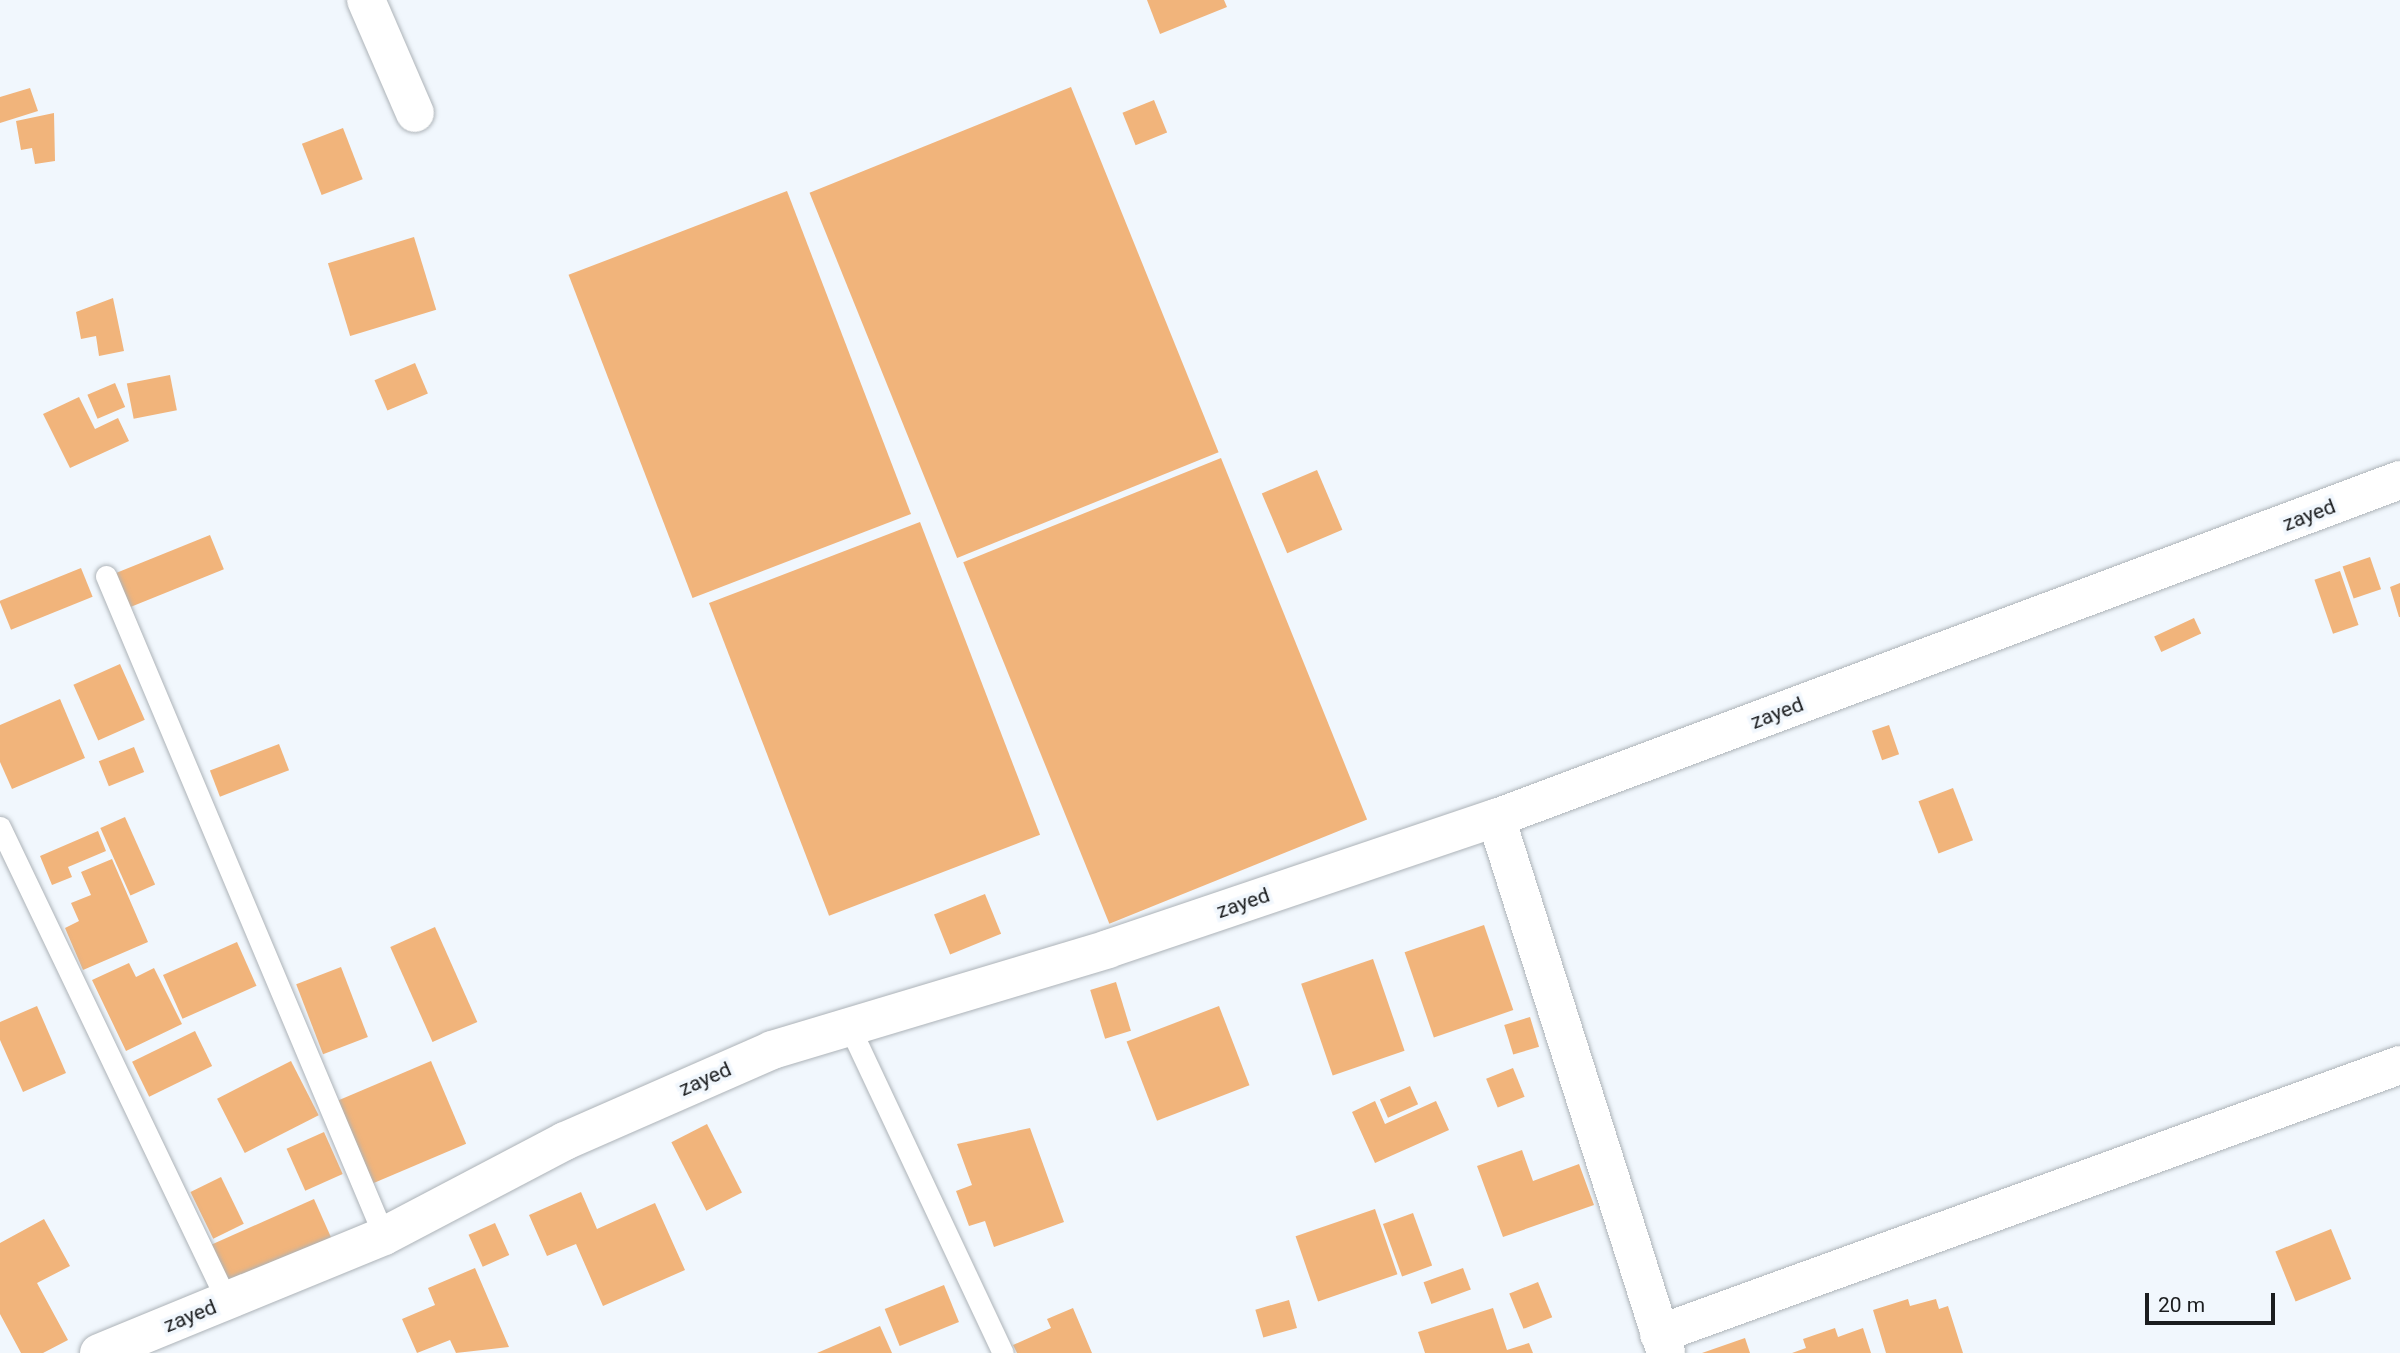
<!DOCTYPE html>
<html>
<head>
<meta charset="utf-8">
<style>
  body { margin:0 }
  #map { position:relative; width:2400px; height:1353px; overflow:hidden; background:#f1f7fd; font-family:Roboto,sans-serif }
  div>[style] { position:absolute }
  .building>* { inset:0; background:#f1b47b; transform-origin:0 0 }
  .roads { filter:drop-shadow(0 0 2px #adb3b8) drop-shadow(0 0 2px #adb3b8) }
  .service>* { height:21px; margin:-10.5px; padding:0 10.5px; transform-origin:10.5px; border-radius:10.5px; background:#fff }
  .minor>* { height:38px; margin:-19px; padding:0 19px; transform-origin:19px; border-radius:19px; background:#fff }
  .tertiary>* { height:38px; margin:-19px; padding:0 19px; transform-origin:19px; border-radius:19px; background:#fff }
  span { translate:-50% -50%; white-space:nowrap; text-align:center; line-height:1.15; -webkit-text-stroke:7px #f1f7fd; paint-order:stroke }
  .street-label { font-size:21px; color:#1b1d1f }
  .scale { position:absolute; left:2145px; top:1293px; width:130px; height:32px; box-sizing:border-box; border:4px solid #1b1d1f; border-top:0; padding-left:9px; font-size:21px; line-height:24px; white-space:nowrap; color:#1b1d1f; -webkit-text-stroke:5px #f1f7fd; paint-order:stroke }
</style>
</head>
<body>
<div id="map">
  <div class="building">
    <i style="clip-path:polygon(1147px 0,1224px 0,1227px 7px,1160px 34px)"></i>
    <i style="left:1071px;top:87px;width:394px;height:282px;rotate:68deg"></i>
    <i style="clip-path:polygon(30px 88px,38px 111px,0 123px,0 97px)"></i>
    <i style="left:1154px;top:100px;width:35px;height:34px;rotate:68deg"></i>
    <i style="clip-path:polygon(54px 113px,55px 161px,35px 164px,32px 148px,21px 150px,16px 121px)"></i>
    <i style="left:343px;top:128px;width:55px;height:44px;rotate:69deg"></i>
    <i style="left:787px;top:191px;width:346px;height:234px;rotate:69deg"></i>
    <i style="left:414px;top:237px;width:76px;height:90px;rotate:73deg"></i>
    <i style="clip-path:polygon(113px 298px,124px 351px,99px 356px,96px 336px,81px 339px,76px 312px)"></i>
    <i style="left:415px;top:363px;width:33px;height:44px;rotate:67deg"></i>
    <i style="left:170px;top:375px;width:36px;height:44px;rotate:79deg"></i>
    <i style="left:115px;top:383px;width:26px;height:30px;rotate:67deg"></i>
    <i style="clip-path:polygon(79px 397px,95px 429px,118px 418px,129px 441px,70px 468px,43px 414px)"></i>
    <i style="left:1221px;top:458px;width:390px;height:278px;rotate:68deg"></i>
    <i style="left:1317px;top:470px;width:65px;height:60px;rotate:67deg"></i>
    <i style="left:920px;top:522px;width:335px;height:226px;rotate:69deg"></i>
    <i style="left:210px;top:535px;width:37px;height:104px;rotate:68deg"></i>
    <i style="left:2370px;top:557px;width:34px;height:29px;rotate:71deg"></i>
    <i style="left:81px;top:568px;width:31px;height:88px;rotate:68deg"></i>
    <i style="left:2340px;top:571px;width:57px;height:27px;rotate:71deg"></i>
    <i style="clip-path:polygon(2400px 583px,2400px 617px,2399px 617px,2390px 587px)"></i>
    <i style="left:2194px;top:618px;width:17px;height:44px;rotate:65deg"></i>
    <i style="left:120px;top:664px;width:61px;height:51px;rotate:66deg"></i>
    <i style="clip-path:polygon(60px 699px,85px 758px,12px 789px,0 762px,0 725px)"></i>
    <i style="left:1889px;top:725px;width:31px;height:18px;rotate:71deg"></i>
    <i style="left:279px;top:744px;width:28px;height:74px;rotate:69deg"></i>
    <i style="left:134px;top:747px;width:27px;height:38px;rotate:68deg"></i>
    <i style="left:1953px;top:788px;width:56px;height:37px;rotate:69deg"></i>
    <i style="left:125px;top:817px;width:74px;height:27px;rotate:66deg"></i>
    <i style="clip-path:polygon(98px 831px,106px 851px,68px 867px,72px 877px,52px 885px,40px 856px)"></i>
    <i style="clip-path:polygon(112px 859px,148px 942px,83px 970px,65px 928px,79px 921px,71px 903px,91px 895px,81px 872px)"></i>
    <i style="left:985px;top:894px;width:43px;height:55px;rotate:68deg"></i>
    <i style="left:1484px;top:925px;width:90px;height:84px;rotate:71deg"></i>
    <i style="left:435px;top:927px;width:104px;height:49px;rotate:66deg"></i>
    <i style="left:237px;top:942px;width:48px;height:81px;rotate:66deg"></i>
    <i style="left:1373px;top:959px;width:97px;height:76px;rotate:71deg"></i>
    <i style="clip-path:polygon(129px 963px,136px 977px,154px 968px,182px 1024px,126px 1051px,92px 980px)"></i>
    <i style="left:341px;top:967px;width:75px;height:48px;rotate:69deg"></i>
    <i style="left:1116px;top:982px;width:51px;height:27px;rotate:73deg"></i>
    <i style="clip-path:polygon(37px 1006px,66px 1073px,23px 1092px,0 1040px,0 1022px)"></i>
    <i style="left:1219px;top:1006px;width:85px;height:99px;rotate:69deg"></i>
    <i style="left:1530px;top:1017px;width:31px;height:27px;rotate:73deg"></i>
    <i style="left:195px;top:1031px;width:39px;height:70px;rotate:64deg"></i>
    <i style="left:291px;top:1061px;width:61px;height:83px;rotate:63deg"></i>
    <i style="left:431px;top:1061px;width:90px;height:101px;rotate:67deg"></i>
    <i style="left:1513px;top:1068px;width:31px;height:29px;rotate:68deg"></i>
    <i style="left:1410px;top:1086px;width:20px;height:33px;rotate:66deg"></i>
    <i style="clip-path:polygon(1375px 1101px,1385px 1124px,1436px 1101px,1449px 1130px,1375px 1163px,1352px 1112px)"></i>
    <i style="left:707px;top:1124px;width:77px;height:40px;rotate:63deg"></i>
    <i style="clip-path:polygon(1030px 1128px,1064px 1222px,994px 1247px,985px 1221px,969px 1226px,956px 1191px,972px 1185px,957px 1144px)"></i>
    <i style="left:324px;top:1132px;width:46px;height:41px;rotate:66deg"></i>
    <i style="clip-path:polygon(1522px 1150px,1533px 1181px,1579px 1164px,1594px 1205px,1503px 1237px,1477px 1166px)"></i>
    <i style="left:221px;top:1177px;width:52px;height:34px;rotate:64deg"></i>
    <i style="clip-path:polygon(581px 1192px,597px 1229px,655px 1203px,685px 1270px,603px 1306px,576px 1244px,547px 1256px,529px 1215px)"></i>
    <i style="left:314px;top:1199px;width:44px;height:115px;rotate:66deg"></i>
    <i style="left:1375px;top:1209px;width:69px;height:84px;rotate:71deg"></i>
    <i style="left:1413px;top:1213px;width:56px;height:32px;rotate:70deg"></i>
    <i style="clip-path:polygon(44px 1219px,70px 1266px,37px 1283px,68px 1340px,43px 1353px,21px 1353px,0 1314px,0 1243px)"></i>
    <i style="left:495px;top:1223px;width:35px;height:29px;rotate:66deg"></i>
    <i style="left:2331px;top:1229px;width:54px;height:60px;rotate:68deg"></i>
    <i style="clip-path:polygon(475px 1268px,509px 1347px,456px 1353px,450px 1340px,417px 1353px,402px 1319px,435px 1305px,428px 1288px)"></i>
    <i style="left:1463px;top:1268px;width:23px;height:42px;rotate:70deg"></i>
    <i style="left:1538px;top:1282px;width:38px;height:31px;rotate:68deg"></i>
    <i style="left:944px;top:1285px;width:40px;height:64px;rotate:68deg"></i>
    <i style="clip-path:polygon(1908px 1299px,1910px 1306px,1936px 1299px,1939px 1309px,1948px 1306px,1963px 1353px,1886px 1353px,1873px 1310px)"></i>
    <i style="left:1289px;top:1300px;width:29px;height:35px;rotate:74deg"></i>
    <i style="clip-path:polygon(1073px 1308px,1092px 1353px,1017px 1353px,1013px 1345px,1051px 1328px,1047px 1319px)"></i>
    <i style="clip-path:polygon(1493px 1308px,1507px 1350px,1529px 1343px,1533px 1353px,1425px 1353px,1418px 1332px)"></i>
    <i style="clip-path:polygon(880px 1326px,892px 1353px,817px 1353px)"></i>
    <i style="clip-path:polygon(1835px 1328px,1838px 1337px,1863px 1328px,1871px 1353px,1792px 1353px,1806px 1348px,1803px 1339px)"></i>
    <i style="clip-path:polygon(1745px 1338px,1750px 1353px,1702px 1353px)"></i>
  </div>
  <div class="roads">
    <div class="service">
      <i style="left:106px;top:576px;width:716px;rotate:67.16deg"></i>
      <i style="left:0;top:827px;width:526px;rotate:64.41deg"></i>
      <i style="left:849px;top:1026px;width:361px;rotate:64.8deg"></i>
    </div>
    <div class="minor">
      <i style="left:366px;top:0;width:123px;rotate:66.6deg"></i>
      <i style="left:1496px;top:818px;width:561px;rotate:72.37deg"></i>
      <i style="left:1659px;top:1334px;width:788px;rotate:-19.95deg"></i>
    </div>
    <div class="tertiary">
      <i style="left:99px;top:1353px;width:308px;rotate:-22.3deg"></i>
      <i style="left:384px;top:1236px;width:204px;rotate:-27.7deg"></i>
      <i style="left:565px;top:1141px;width:226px;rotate:-23.7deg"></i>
      <i style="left:772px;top:1050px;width:351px;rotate:-16.7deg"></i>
      <i style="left:1108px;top:949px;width:410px;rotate:-18.7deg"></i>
      <i style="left:1496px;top:818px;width:965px;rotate:-20.5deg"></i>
    </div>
  </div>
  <div class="street-label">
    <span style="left:2309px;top:515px;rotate:-21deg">zayed</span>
    <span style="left:1777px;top:713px;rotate:-21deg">zayed</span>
    <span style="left:1243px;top:903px;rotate:-19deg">zayed</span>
    <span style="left:705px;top:1079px;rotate:-24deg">zayed</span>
    <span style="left:190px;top:1316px;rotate:-22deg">zayed</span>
  </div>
  <div class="scale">20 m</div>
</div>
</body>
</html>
